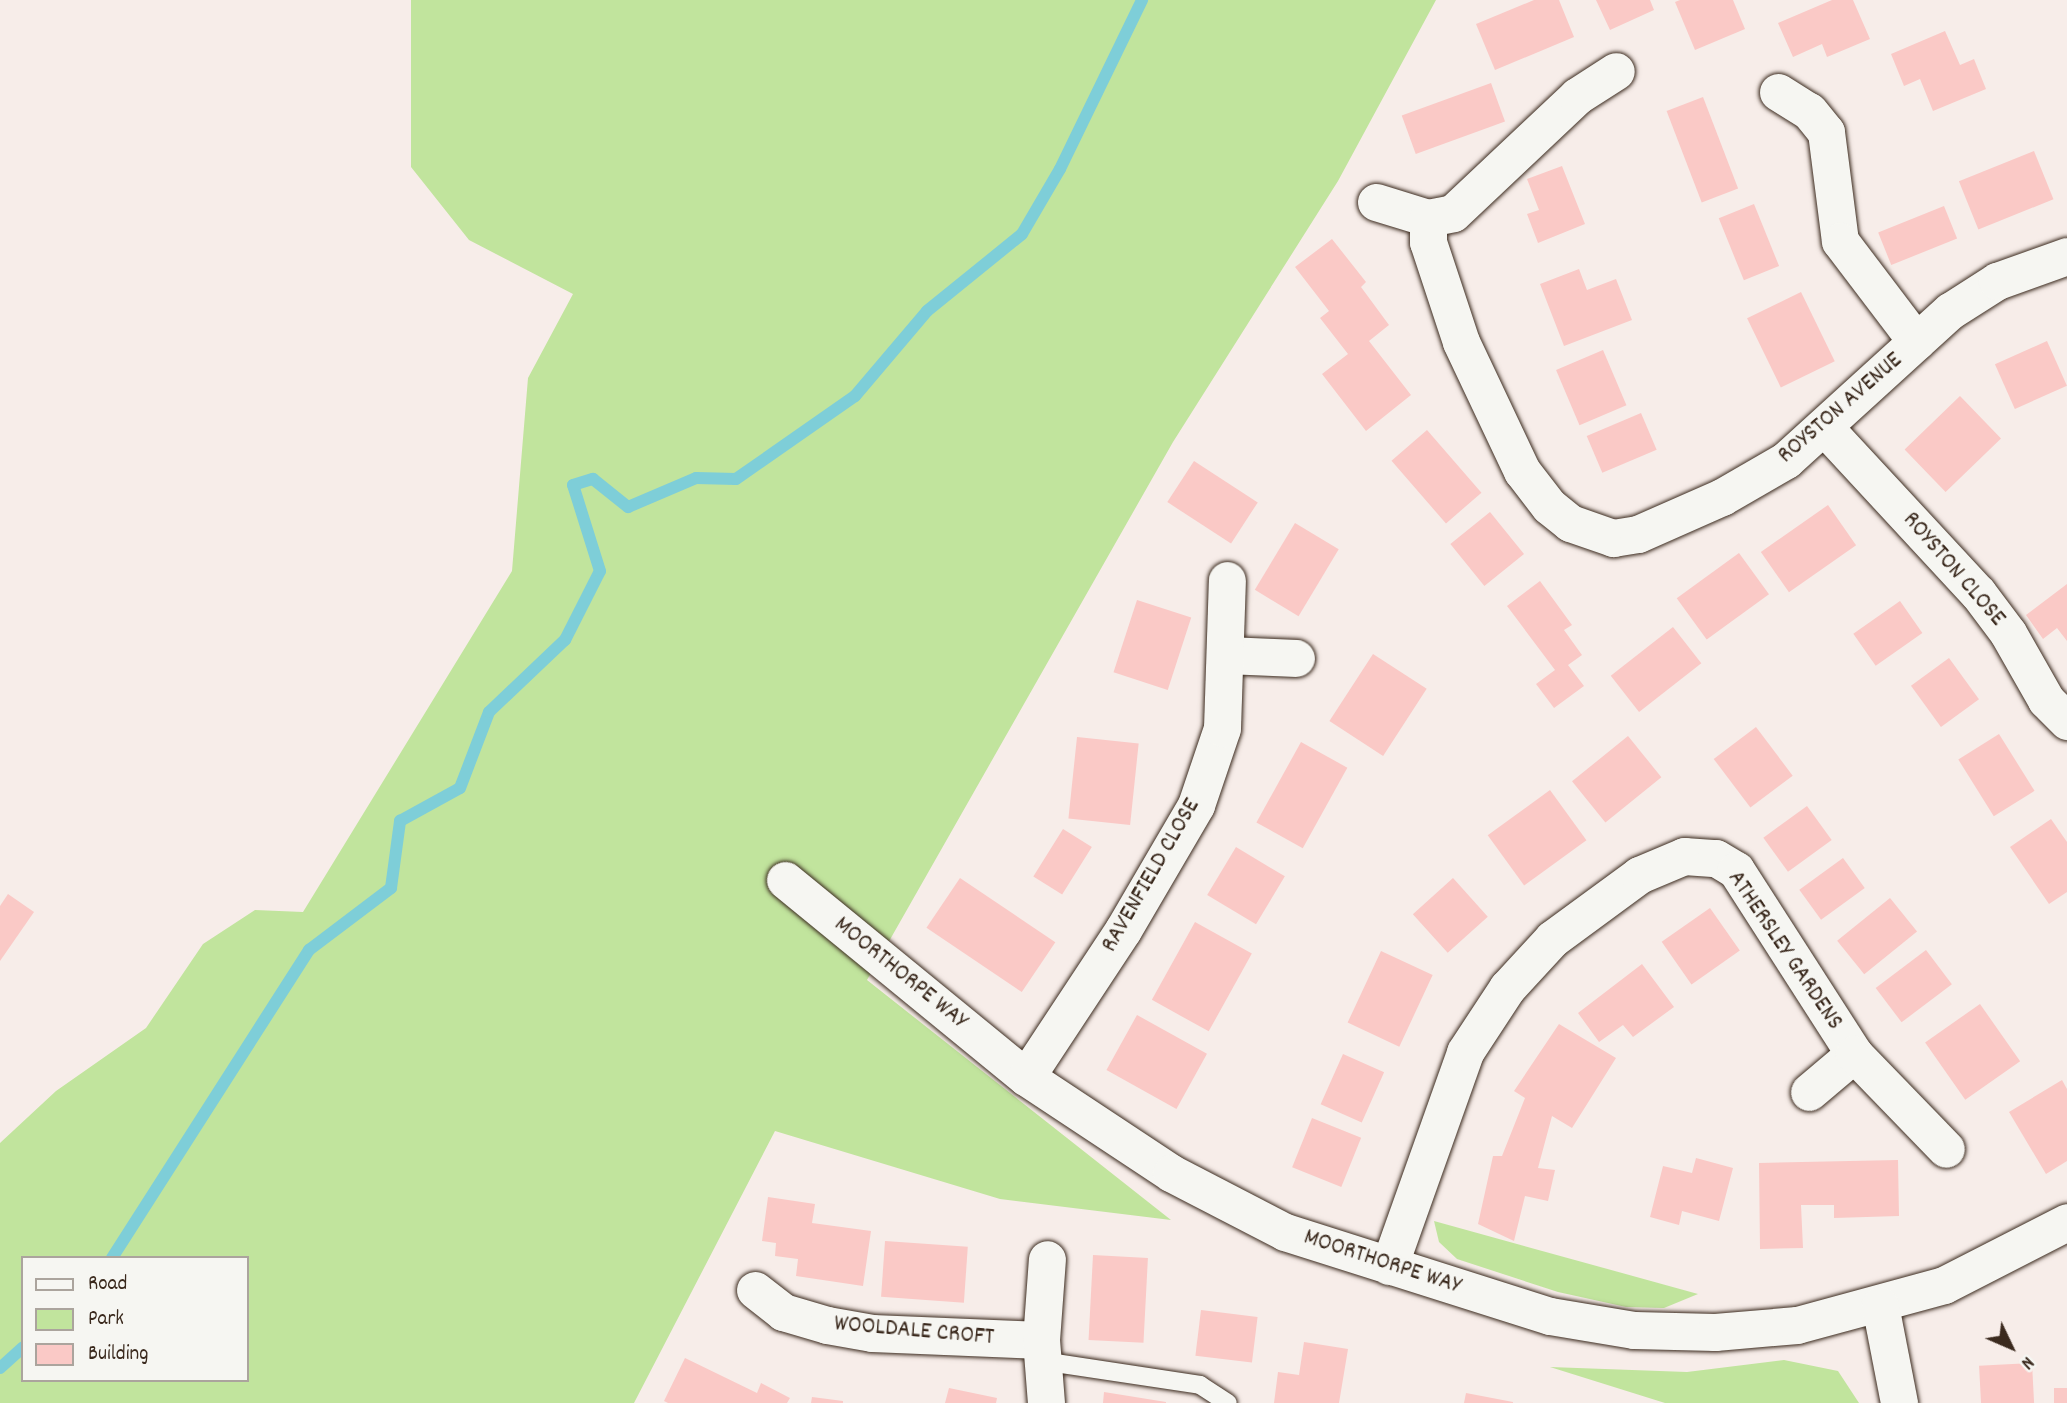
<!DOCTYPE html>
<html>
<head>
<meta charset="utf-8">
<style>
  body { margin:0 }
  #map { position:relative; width:2067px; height:1403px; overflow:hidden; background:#f7ede9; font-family:Dekko,sans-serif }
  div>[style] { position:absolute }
  .green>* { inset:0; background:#c1e49d }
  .stream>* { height:12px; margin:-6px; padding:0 6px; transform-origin:6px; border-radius:6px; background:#7eced8 }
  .building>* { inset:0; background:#fac9c6; transform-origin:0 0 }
  .roads { filter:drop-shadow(0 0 2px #3b2a1e) drop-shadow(0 0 2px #3b2a1e) }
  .service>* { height:18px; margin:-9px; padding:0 9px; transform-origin:9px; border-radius:9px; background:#f6f6f2 }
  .minor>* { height:37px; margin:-18.5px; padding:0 18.5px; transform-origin:18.5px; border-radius:18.5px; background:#f6f6f2 }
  span { translate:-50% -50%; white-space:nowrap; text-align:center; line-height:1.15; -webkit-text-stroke:5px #f6f6f2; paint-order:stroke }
  .street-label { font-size:24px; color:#3b2a1e }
  .legend { position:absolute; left:21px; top:1256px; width:228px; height:126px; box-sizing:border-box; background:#f6f6f2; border:2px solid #aba49d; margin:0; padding:9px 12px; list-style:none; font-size:21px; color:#3b2a1e }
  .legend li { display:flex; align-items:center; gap:14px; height:35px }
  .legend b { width:35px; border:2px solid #aba49d }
  .north { position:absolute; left:1976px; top:1312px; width:70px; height:70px; -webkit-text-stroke:5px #f6f6f2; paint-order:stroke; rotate:134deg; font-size:19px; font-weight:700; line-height:28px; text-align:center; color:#3b2a1e }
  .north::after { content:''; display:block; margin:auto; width:24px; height:32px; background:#3b2a1e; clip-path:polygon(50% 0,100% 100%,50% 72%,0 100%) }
</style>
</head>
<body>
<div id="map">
  <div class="green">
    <i style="clip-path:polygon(evenodd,411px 0,1436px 0,1338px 181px,1173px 442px,867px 980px,1171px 1220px,1000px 1199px,775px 1131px,634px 1403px,0 1403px,0 1143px,56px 1091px,146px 1028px,203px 944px,255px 910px,303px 912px,512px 571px,528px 378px,573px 294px,469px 240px,411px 167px,411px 0,23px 1258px,247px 1258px,247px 1380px,23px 1380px,23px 1258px)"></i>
    <i style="clip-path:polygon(1434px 1221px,1698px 1294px,1664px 1308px,1626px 1307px,1558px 1292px,1457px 1259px,1439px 1242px)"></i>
    <i style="clip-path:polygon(1784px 1360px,1838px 1371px,1859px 1403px,1665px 1403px,1550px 1367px,1687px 1372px)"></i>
  </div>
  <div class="stream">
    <i style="left:112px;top:1258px;width:366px;rotate:-57.4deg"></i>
    <i style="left:309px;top:950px;width:103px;rotate:-37.1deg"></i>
    <i style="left:391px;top:888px;width:68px;rotate:-82.3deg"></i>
    <i style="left:400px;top:821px;width:68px;rotate:-28.8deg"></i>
    <i style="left:460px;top:788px;width:81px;rotate:-69.1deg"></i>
    <i style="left:489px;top:712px;width:105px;rotate:-43.5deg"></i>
    <i style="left:565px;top:640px;width:77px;rotate:-63.1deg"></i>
    <i style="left:600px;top:571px;width:90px;rotate:-107.4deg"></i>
    <i style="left:573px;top:485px;width:21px;rotate:-17deg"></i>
    <i style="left:593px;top:479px;width:45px;rotate:38.7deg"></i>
    <i style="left:628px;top:507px;width:74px;rotate:-23.1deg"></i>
    <i style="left:696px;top:478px;width:40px;rotate:1.4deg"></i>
    <i style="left:736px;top:479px;width:145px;rotate:-34.9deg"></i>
    <i style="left:855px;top:396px;width:111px;rotate:-49.7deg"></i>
    <i style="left:927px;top:311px;width:122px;rotate:-39deg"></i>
    <i style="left:1022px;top:234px;width:75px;rotate:-59.7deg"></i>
    <i style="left:1060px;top:169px;width:188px;rotate:-64.1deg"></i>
    <i style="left:0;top:1368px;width:31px;rotate:-42deg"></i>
  </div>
  <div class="building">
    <i style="clip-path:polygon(1534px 0,1559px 0,1574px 37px,1495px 70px,1476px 24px)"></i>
    <i style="clip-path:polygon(1596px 0,1650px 0,1654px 10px,1610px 30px)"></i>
    <i style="clip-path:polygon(1680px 0,1733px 0,1745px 29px,1695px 50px,1675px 2px)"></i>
    <i style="clip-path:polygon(1832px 0,1853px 0,1870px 39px,1827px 57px,1822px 44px,1793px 57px,1778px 23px)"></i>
    <i style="clip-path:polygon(1945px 31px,1960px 65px,1974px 59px,1986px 89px,1933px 111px,1920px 79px,1904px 86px,1891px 54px)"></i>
    <i style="left:1491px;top:83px;width:41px;height:95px;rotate:70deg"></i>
    <i style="left:1703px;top:97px;width:98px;height:39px;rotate:69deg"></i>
    <i style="left:2034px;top:151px;width:52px;height:81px;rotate:68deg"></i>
    <i style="clip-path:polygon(1562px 166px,1585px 224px,1538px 243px,1527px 214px,1539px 210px,1527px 179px)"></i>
    <i style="left:1754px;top:204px;width:67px;height:38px;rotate:68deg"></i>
    <i style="left:1944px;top:206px;width:35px;height:71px;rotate:68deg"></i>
    <i style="clip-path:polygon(1332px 239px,1366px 282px,1361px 287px,1389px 325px,1369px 341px,1411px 395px,1366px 431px,1322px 374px,1348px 354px,1320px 318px,1329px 311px,1295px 267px)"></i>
    <i style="clip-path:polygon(1579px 269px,1587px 290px,1616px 279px,1632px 320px,1564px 346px,1540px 284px)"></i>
    <i style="left:1801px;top:292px;width:77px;height:60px;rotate:64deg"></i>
    <i style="left:2047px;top:341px;width:49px;height:57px;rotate:66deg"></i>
    <i style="left:1603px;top:350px;width:60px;height:51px;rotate:67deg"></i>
    <i style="left:1960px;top:396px;width:59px;height:77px;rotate:46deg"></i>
    <i style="left:1641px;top:413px;width:40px;height:59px;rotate:67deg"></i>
    <i style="left:1427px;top:430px;width:83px;height:47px;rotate:49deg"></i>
    <i style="left:1194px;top:461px;width:76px;height:49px;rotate:33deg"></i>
    <i style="left:1828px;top:505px;width:49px;height:82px;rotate:55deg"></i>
    <i style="left:1490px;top:512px;width:54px;height:51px;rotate:51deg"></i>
    <i style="left:1295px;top:523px;width:51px;height:78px;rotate:31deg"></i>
    <i style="left:1739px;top:553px;width:51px;height:77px;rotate:54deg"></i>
    <i style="clip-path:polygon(1540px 581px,1572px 625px,1564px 630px,1582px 655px,1568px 665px,1584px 686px,1554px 708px,1536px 684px,1555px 670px,1507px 606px)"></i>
    <i style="clip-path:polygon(2067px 584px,2067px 641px,2057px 628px,2043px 639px,2026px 615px)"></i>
    <i style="left:1137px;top:600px;width:57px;height:76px;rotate:18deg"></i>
    <i style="left:1900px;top:601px;width:39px;height:57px;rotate:55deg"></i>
    <i style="left:1673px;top:627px;width:46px;height:79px;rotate:52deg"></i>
    <i style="left:1373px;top:654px;width:64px;height:80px;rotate:33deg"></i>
    <i style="left:1949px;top:658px;width:51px;height:47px;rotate:54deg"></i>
    <i style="left:1756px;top:727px;width:61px;height:53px;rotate:53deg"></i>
    <i style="left:1999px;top:734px;width:67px;height:48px;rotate:58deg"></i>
    <i style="left:1628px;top:736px;width:53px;height:72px;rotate:51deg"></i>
    <i style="left:1077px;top:737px;width:62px;height:82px;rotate:6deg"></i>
    <i style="left:1301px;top:742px;width:53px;height:92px;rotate:29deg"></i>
    <i style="left:1550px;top:790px;width:62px;height:77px;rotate:54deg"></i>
    <i style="left:1807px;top:806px;width:42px;height:54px;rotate:54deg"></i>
    <i style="clip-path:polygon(2051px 819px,2067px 842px,2067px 892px,2049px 904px,2010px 847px)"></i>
    <i style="left:1063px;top:829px;width:34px;height:56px;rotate:32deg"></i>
    <i style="left:1236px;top:847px;width:57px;height:56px;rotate:31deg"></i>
    <i style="left:1843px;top:858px;width:37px;height:54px;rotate:54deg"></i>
    <i style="left:960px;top:878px;width:115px;height:60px;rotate:34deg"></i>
    <i style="left:1453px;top:878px;width:52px;height:54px;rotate:48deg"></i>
    <i style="clip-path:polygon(8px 894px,34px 912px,0 961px,0 906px)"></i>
    <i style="left:1890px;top:898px;width:43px;height:68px;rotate:51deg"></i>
    <i style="left:1710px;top:908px;width:52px;height:59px;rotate:55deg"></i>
    <i style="left:1195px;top:922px;width:65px;height:89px;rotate:29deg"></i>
    <i style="left:1926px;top:950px;width:43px;height:63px;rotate:53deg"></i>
    <i style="left:1381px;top:951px;width:57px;height:79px;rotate:25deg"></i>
    <i style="clip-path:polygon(1642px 964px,1674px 1007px,1633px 1037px,1623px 1025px,1599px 1042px,1578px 1013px)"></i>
    <i style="left:1980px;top:1004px;width:70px;height:67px;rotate:55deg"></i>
    <i style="left:1137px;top:1015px;width:80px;height:63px;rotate:29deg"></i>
    <i style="clip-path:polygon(1559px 1024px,1616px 1058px,1572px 1128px,1552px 1116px,1538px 1168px,1555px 1170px,1548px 1201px,1525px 1196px,1514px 1241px,1478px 1224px,1493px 1156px,1502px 1156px,1525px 1098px,1514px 1091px)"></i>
    <i style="left:1343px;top:1054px;width:45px;height:55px;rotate:24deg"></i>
    <i style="clip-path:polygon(2062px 1080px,2067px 1089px,2067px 1161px,2046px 1174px,2009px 1112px)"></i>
    <i style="left:1312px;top:1118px;width:53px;height:53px;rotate:22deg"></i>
    <i style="clip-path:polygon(1696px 1158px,1733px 1168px,1719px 1221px,1682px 1211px,1679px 1225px,1650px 1217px,1663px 1166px,1692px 1173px)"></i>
    <i style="clip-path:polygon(1898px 1160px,1899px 1216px,1834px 1218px,1834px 1205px,1801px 1205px,1803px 1248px,1760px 1249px,1759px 1163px)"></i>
    <i style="clip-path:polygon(768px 1197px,815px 1204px,812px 1223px,871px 1231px,863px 1286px,796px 1276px,798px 1259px,775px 1256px,776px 1243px,762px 1241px)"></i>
    <i style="left:885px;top:1241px;width:83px;height:56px;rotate:4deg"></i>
    <i style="left:1093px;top:1255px;width:55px;height:85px;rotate:3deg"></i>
    <i style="left:1201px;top:1310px;width:57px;height:46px;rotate:7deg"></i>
    <i style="clip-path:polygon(1304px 1342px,1348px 1349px,1339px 1403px,1274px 1403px,1278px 1372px,1299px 1375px)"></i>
    <i style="clip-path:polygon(685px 1358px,757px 1393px,761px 1383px,790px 1398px,787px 1403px,668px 1403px,664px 1401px)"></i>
    <i style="left:2032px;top:1363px;width:40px;height:53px;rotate:87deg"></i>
    <i style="clip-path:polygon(949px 1388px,997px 1398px,996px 1403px,945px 1403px)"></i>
    <i style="left:2054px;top:1388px;width:13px;height:15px"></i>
    <i style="clip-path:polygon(1104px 1392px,1166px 1402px,1166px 1403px,1103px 1403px)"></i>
    <i style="clip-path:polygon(1466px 1393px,1513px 1402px,1513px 1403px,1464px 1403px)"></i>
    <i style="clip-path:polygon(812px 1397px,843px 1401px,843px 1403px,811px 1403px)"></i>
  </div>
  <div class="roads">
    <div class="service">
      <i style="left:1042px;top:1361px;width:160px;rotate:8.6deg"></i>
      <i style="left:1200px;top:1385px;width:33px;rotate:33deg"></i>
    </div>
    <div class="minor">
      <i style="left:1778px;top:92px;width:36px;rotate:32deg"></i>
      <i style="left:1809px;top:111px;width:27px;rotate:51deg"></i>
      <i style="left:1826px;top:132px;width:110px;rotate:82.7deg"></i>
      <i style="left:1840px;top:241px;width:126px;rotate:52.8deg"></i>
      <i style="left:1376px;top:202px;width:54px;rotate:17.1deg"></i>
      <i style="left:1428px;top:218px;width:25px;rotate:-11deg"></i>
      <i style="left:1453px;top:213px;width:170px;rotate:-43.3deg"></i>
      <i style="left:1577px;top:96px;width:46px;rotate:-32.7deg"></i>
      <i style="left:1428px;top:218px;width:24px;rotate:90deg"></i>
      <i style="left:1428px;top:242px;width:105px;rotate:71.7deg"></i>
      <i style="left:1461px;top:342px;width:143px;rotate:64.7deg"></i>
      <i style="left:1522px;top:471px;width:44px;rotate:52.4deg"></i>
      <i style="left:1549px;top:506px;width:27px;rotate:39deg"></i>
      <i style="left:1570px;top:523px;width:46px;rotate:19.2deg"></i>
      <i style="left:1613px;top:538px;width:25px;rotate:-9deg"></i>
      <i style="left:1638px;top:534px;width:92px;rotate:-23.8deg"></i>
      <i style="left:1722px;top:497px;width:74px;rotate:-30deg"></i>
      <i style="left:1786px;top:460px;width:222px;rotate:-42.3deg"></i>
      <i style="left:1950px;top:311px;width:56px;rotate:-32.6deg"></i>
      <i style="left:1997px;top:281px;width:74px;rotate:-19.7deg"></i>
      <i style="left:1825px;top:428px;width:225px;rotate:47.2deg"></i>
      <i style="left:1978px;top:593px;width:50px;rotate:53.1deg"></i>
      <i style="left:2008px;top:633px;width:77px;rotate:60.4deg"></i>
      <i style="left:2046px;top:700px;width:30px;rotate:45deg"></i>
      <i style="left:1227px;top:655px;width:69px;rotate:2.5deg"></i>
      <i style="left:785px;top:880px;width:311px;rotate:39.3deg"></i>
      <i style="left:1026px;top:1077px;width:174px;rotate:33.5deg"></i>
      <i style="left:1171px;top:1173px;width:128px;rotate:27.4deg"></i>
      <i style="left:1285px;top:1232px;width:278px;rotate:17.6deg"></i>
      <i style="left:1550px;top:1316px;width:85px;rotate:9.5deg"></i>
      <i style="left:1634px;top:1330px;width:81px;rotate:1.4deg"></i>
      <i style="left:1715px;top:1332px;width:82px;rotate:-4.9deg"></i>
      <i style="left:1797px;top:1325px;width:152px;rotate:-15.2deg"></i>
      <i style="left:1944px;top:1285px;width:138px;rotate:-27.1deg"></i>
      <i style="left:1026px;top:1077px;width:176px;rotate:-56.6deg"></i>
      <i style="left:1123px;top:930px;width:145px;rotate:-59.7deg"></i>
      <i style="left:1196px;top:805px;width:81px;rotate:-71.3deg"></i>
      <i style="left:1222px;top:728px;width:148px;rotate:-88.1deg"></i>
      <i style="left:1809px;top:1092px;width:59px;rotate:-40.2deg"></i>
      <i style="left:1389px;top:1266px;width:227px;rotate:-70.4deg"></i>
      <i style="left:1465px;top:1052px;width:77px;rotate:-56.7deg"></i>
      <i style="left:1507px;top:988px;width:67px;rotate:-47.4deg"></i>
      <i style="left:1552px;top:939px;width:108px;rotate:-36.3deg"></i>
      <i style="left:1639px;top:875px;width:49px;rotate:-22.9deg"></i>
      <i style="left:1684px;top:856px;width:32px;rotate:4deg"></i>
      <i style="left:1716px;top:858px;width:23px;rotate:31deg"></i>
      <i style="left:1736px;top:870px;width:219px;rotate:57.3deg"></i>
      <i style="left:1854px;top:1054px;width:132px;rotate:45.9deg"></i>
      <i style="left:755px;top:1290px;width:36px;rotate:38deg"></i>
      <i style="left:783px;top:1312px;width:46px;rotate:16.5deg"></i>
      <i style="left:827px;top:1325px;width:46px;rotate:10.1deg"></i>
      <i style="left:872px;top:1333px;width:169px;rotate:2.4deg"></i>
      <i style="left:1880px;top:1305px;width:100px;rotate:79deg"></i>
      <i style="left:1046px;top:1403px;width:63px;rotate:-94.5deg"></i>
      <i style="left:1041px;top:1340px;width:81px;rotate:-85.8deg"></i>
    </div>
  </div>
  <div class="street-label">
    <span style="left:1841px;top:409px;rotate:-41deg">ROYSTON AVENUE</span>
    <span style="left:1953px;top:570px;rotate:49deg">ROYSTON CLOSE</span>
    <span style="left:1152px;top:876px;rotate:-60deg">RAVENFIELD CLOSE</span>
    <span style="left:1784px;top:951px;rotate:56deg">ATHERSLEY GARDENS</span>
    <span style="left:900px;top:974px;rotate:39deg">MOORTHORPE WAY</span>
    <span style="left:1382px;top:1263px;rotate:18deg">MOORTHORPE WAY</span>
    <span style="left:914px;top:1332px;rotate:5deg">WOOLDALE CROFT</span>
  </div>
  <ul class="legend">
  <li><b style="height:9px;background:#f6f6f2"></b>Road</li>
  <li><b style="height:19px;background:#c1e49d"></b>Park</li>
  <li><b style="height:19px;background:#fac9c6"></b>Building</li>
  </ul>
  <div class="north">N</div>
</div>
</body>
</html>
